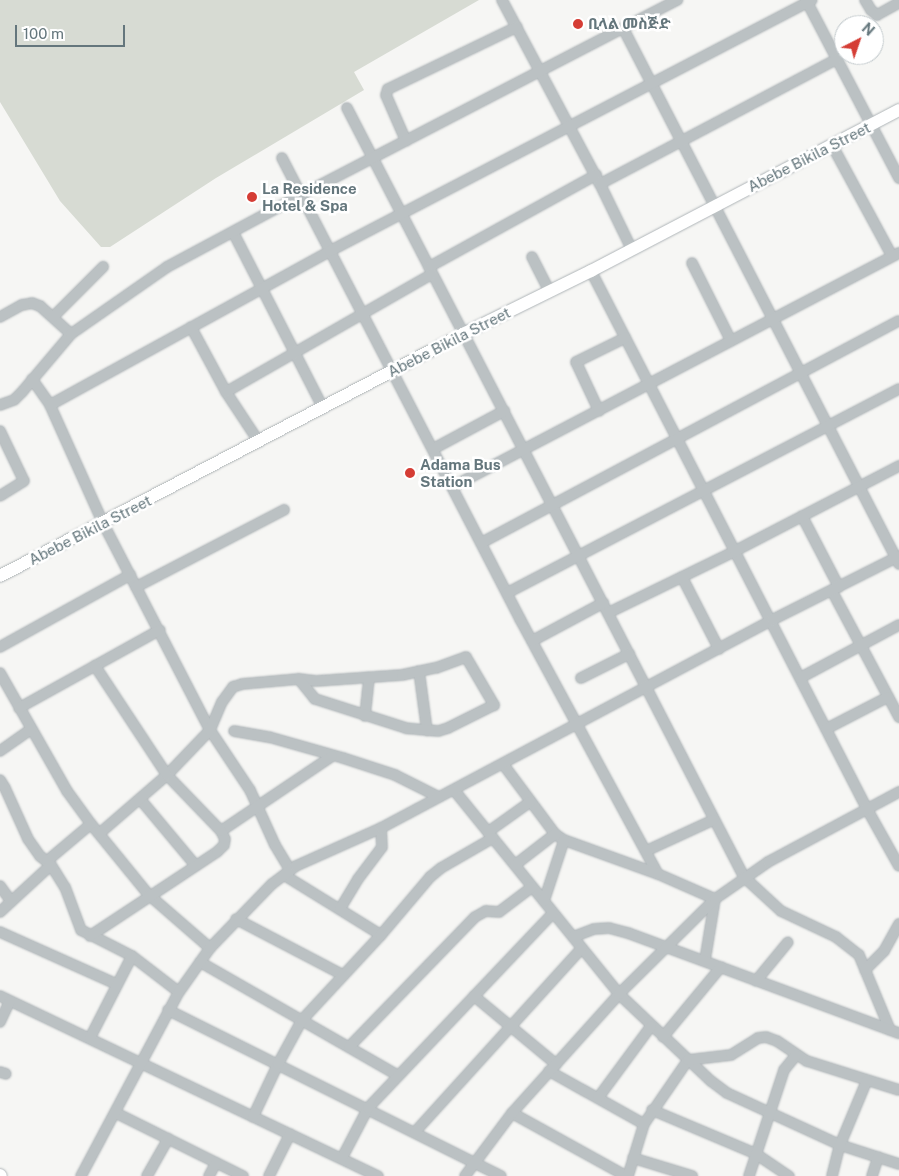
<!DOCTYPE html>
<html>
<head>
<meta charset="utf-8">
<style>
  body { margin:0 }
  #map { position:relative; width:899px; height:1176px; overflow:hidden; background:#f6f6f4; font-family:"Public Sans","Noto Sans Ethiopic",sans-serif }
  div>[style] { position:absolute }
  .green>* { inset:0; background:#d7dbd3 }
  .roads { filter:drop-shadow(0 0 1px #afb5b8) drop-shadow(0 0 1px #afb5b8) }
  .minor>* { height:10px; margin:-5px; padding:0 5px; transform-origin:5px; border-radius:5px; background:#bbc1c3 }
  .major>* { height:12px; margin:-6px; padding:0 6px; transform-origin:6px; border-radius:6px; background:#fff }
  .dots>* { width:14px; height:14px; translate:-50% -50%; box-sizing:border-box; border:2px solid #fff; border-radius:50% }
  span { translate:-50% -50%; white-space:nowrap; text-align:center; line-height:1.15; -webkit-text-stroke:5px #fff; paint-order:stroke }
  .poi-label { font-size:15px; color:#64767c; font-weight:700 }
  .left { translate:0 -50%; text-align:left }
  .street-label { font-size:15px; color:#64767c }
  .north { position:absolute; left:834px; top:15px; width:50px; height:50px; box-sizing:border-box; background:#fff; border:1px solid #c1c8cb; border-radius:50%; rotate:41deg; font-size:14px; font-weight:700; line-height:20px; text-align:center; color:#64767c }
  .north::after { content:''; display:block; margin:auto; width:18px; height:22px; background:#d53d35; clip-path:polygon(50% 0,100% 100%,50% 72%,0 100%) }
  .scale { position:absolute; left:15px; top:25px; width:110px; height:22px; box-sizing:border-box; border:2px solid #64767c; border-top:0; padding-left:6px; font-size:15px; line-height:18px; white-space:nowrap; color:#64767c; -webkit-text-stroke:4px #fff; paint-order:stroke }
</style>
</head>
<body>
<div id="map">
  <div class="green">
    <i style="clip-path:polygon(0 0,479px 0,354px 72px,364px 90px,216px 178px,110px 247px,101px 247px,60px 201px,0 102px)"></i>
  </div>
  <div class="roads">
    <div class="minor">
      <i style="left:502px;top:0;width:208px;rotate:62deg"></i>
      <i style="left:600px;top:184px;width:73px;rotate:64.1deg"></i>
      <i style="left:806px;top:0;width:201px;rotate:62.4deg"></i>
      <i style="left:865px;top:0;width:12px;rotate:59deg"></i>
      <i style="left:871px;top:10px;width:8px;rotate:40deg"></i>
      <i style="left:877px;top:15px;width:25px;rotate:-29deg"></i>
      <i style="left:623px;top:28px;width:603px;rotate:62.75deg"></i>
      <i style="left:347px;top:108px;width:865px;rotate:62.69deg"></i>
      <i style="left:744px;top:877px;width:50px;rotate:42.6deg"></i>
      <i style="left:781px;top:911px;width:61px;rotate:25.3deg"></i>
      <i style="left:836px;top:937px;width:29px;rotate:38deg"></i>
      <i style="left:859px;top:955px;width:81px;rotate:67.5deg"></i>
      <i style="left:406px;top:141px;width:50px;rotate:-113.5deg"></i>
      <i style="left:386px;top:95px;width:6px;rotate:-72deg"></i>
      <i style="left:388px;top:89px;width:143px;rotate:-25.7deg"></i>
      <i style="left:832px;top:145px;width:126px;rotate:61.6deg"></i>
      <i style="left:282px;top:158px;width:519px;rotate:62.69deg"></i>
      <i style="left:520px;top:619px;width:290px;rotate:61.6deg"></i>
      <i style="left:658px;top:874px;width:62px;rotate:23.7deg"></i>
      <i style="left:715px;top:899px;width:62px;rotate:99.3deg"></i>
      <i style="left:600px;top:184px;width:268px;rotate:-27.8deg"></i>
      <i style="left:233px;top:232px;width:198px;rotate:62.9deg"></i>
      <i style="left:532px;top:257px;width:38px;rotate:63deg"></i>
      <i style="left:692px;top:263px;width:87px;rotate:63.4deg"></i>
      <i style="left:429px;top:267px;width:191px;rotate:-28.9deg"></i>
      <i style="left:591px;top:271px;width:605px;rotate:62.84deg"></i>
      <i style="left:867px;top:809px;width:65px;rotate:60.7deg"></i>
      <i style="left:0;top:317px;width:25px;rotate:-29deg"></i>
      <i style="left:22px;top:305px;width:10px;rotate:-11deg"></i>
      <i style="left:32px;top:303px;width:9px;rotate:21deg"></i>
      <i style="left:40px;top:306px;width:42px;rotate:42.1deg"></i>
      <i style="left:53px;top:317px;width:71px;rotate:-45deg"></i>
      <i style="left:191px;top:327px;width:74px;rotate:61.7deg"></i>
      <i style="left:226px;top:392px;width:60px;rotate:56.6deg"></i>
      <i style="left:32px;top:379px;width:32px;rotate:55deg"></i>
      <i style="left:50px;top:405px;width:129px;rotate:65.8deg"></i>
      <i style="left:103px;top:523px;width:233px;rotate:62.7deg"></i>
      <i style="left:210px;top:730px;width:72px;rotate:56.3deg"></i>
      <i style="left:250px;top:790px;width:60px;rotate:65.6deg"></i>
      <i style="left:275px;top:845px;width:29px;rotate:59deg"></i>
      <i style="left:226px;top:392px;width:237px;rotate:-29.8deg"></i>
      <i style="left:0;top:405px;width:15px;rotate:-20deg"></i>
      <i style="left:14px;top:400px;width:11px;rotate:-45deg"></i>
      <i style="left:22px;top:392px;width:76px;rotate:-49.8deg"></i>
      <i style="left:71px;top:334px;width:117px;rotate:-34.9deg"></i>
      <i style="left:167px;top:267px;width:152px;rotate:-28.2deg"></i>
      <i style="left:301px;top:195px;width:424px;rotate:-27.4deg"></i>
      <i style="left:50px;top:405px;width:320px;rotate:-28.8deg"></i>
      <i style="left:330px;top:251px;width:543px;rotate:-27.51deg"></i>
      <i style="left:599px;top:411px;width:54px;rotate:-115.1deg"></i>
      <i style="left:576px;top:362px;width:55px;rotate:-26.1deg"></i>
      <i style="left:0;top:431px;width:55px;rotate:64.4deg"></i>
      <i style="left:24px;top:481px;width:28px;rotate:148deg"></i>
      <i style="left:433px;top:449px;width:81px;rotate:-28.2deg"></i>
      <i style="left:452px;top:487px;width:505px;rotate:-27.63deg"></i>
      <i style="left:802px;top:516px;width:80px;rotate:62.5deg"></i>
      <i style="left:481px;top:543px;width:473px;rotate:-28deg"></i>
      <i style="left:682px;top:577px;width:81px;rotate:62.8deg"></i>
      <i style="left:136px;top:587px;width:167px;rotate:-27.5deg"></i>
      <i style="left:832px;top:591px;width:143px;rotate:62deg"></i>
      <i style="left:507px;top:593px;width:442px;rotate:-27.5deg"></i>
      <i style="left:608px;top:613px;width:141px;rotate:-26deg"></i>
      <i style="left:735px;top:551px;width:185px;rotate:-27.4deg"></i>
      <i style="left:532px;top:641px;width:81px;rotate:-28.2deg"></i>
      <i style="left:0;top:647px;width:149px;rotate:-29deg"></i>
      <i style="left:419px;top:671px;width:60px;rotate:82.3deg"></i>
      <i style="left:0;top:673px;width:136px;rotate:60.4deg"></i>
      <i style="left:67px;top:791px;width:41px;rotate:54deg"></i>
      <i style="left:91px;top:824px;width:92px;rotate:50.8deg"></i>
      <i style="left:149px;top:895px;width:81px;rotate:41deg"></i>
      <i style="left:581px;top:678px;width:54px;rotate:-26.6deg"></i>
      <i style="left:800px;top:678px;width:112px;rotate:-28.2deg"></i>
      <i style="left:19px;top:708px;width:161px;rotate:-29deg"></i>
      <i style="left:365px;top:716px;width:39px;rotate:-84deg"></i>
      <i style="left:826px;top:729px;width:70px;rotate:-27.3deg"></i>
      <i style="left:234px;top:731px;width:36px;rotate:10deg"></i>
      <i style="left:269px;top:737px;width:77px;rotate:15.8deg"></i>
      <i style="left:343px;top:758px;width:55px;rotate:18.1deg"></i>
      <i style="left:395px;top:775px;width:49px;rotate:26.6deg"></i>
      <i style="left:0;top:751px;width:38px;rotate:-35deg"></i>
      <i style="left:503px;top:764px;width:87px;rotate:53.4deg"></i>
      <i style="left:555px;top:834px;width:11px;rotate:34deg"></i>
      <i style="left:564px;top:840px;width:100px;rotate:19.9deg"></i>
      <i style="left:0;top:780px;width:9px;rotate:58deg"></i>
      <i style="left:5px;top:788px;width:56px;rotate:65.7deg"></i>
      <i style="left:28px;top:839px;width:21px;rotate:55deg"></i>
      <i style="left:40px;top:856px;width:14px;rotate:39deg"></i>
      <i style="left:51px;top:865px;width:26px;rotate:58deg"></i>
      <i style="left:65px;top:887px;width:46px;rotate:69.6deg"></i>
      <i style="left:81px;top:930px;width:57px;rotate:27deg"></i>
      <i style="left:132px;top:956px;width:59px;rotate:37.5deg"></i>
      <i style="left:454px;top:790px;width:262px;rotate:51deg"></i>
      <i style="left:619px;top:994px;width:127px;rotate:43.4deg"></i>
      <i style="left:711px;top:1081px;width:20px;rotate:37deg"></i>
      <i style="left:727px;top:1093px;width:124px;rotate:24.7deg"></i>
      <i style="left:840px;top:1145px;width:62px;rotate:17.9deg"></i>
      <i style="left:140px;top:799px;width:87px;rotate:50.1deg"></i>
      <i style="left:221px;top:831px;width:134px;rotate:-34deg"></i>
      <i style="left:488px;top:832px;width:52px;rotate:-35.5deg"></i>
      <i style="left:100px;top:833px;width:89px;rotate:-40.9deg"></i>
      <i style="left:167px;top:775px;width:62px;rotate:-46.3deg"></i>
      <i style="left:210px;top:730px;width:30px;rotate:-67deg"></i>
      <i style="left:222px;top:702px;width:19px;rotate:-54deg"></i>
      <i style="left:233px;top:687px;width:9px;rotate:-18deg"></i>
      <i style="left:242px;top:684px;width:57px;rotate:-5deg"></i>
      <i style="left:299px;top:679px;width:17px;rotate:7deg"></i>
      <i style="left:316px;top:681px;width:86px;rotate:-4deg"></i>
      <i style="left:402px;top:675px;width:35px;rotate:-12deg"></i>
      <i style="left:436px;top:668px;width:32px;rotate:-20deg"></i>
      <i style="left:466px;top:657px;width:56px;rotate:59.7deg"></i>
      <i style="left:494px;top:705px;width:51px;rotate:153.4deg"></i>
      <i style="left:448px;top:728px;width:10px;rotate:163deg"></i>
      <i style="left:438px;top:731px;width:32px;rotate:-175deg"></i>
      <i style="left:406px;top:728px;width:96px;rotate:-162.3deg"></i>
      <i style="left:315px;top:699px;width:26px;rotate:-129deg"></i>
      <i style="left:646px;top:851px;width:74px;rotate:-24.8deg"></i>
      <i style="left:47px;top:861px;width:57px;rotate:-40.1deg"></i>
      <i style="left:515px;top:865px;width:51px;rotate:-37.8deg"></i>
      <i style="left:284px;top:875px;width:114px;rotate:31.7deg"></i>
      <i style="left:0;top:886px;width:19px;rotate:54deg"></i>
      <i style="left:544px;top:901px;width:64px;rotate:-71.8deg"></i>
      <i style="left:340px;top:909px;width:35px;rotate:-59deg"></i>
      <i style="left:358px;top:879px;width:40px;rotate:-53deg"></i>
      <i style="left:382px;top:847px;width:19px;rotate:-93deg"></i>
      <i style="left:0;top:912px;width:69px;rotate:-42.7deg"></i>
      <i style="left:236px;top:919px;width:121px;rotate:27.6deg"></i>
      <i style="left:0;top:932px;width:127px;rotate:24.1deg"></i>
      <i style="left:90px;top:936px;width:152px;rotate:-33.5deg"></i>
      <i style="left:217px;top:852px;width:10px;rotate:-45deg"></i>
      <i style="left:224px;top:845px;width:6px;rotate:-81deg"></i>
      <i style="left:225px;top:839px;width:9px;rotate:-117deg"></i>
      <i style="left:221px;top:831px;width:78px;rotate:-134deg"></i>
      <i style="left:167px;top:775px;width:131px;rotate:-123.4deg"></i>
      <i style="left:573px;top:937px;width:22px;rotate:-21deg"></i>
      <i style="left:594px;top:929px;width:15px;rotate:-4deg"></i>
      <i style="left:609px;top:928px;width:20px;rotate:15deg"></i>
      <i style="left:628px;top:933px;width:289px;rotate:20.3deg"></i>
      <i style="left:200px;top:962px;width:227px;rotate:29.8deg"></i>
      <i style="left:865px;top:970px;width:27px;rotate:-45deg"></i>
      <i style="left:884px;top:951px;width:31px;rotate:-61deg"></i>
      <i style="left:756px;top:981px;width:50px;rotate:-50.6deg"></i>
      <i style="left:0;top:996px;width:419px;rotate:25.5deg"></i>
      <i style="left:474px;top:996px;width:107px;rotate:39.7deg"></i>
      <i style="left:168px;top:1010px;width:372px;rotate:26.5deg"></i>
      <i style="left:0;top:1022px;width:23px;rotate:-65deg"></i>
      <i style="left:663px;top:1037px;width:91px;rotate:-50.4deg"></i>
      <i style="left:90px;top:1038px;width:92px;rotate:-62.9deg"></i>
      <i style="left:349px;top:1047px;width:181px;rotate:-45.9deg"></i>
      <i style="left:475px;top:917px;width:13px;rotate:-29deg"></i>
      <i style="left:486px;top:911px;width:13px;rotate:4deg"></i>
      <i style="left:499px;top:912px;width:41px;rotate:-37.1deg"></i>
      <i style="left:549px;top:1071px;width:109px;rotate:29.2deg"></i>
      <i style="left:0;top:1072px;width:6px;rotate:18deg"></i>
      <i style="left:598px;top:1098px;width:89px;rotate:-53.6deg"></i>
      <i style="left:652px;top:1110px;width:113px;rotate:22.9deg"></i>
      <i style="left:756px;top:1154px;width:40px;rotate:34deg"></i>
      <i style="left:116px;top:1113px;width:142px;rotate:26.4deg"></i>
      <i style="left:512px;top:1113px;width:130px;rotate:28.9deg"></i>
      <i style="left:253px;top:1117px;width:59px;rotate:-64.7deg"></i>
      <i style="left:278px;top:1064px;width:50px;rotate:-61.4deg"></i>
      <i style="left:302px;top:1020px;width:116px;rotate:-47.1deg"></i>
      <i style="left:381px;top:935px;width:76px;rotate:-49.8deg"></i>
      <i style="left:430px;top:877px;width:14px;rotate:-39deg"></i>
      <i style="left:441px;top:868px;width:60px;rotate:-30deg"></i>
      <i style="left:415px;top:1132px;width:248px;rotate:-47.8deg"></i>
      <i style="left:342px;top:1158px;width:56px;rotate:-62.5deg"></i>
      <i style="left:368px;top:1108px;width:269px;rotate:-46.5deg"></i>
      <i style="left:633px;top:1158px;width:62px;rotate:17deg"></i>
      <i style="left:81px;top:1176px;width:208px;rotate:-62deg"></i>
      <i style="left:179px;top:992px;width:54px;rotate:-54.8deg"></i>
      <i style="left:210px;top:948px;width:89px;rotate:-45.9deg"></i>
      <i style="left:272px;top:884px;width:30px;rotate:-37deg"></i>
      <i style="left:296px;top:866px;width:93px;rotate:-24.1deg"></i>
      <i style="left:381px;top:828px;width:443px;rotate:-28deg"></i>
      <i style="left:772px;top:620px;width:142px;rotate:-26.7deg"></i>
      <i style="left:147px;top:1176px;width:43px;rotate:-60.4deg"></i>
      <i style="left:209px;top:1176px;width:15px;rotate:-62deg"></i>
      <i style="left:269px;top:1176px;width:47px;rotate:-63.4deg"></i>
      <i style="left:465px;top:1176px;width:79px;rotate:-53.3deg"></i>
      <i style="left:512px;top:1113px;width:160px;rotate:-48deg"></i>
      <i style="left:619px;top:994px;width:135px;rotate:-44.7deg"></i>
      <i style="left:715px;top:899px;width:65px;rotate:-34.9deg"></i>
      <i style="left:768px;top:862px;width:149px;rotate:-28.1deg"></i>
      <i style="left:628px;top:1176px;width:54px;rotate:-72.9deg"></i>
      <i style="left:644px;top:1124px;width:78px;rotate:-55.5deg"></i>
      <i style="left:688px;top:1060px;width:43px;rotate:-6.6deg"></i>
      <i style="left:731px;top:1055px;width:32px;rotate:-32deg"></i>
      <i style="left:758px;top:1038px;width:8px;rotate:-7deg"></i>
      <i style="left:766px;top:1037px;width:12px;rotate:20deg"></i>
      <i style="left:777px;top:1041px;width:36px;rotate:34deg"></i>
      <i style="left:807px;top:1061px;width:96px;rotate:17.5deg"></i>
      <i style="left:749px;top:1176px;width:112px;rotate:-71.7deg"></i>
      <i style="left:784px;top:1070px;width:19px;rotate:-51deg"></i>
      <i style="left:832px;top:1176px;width:32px;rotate:-76deg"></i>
      <i style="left:840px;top:1145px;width:70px;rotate:-67.4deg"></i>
      <i style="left:872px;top:1176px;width:20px;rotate:-72deg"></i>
    </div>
    <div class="major">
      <i style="left:0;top:576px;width:522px;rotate:-27.6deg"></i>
      <i style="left:463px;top:334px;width:143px;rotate:-26.2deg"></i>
      <i style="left:591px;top:271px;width:348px;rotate:-27.6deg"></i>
      <i style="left:0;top:1175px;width:1px;rotate:45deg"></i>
    </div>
  </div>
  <div class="dots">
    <i style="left:578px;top:24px;background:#d53d35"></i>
    <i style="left:252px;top:197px;background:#d53d35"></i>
    <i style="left:410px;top:473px;background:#d53d35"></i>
  </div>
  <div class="poi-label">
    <span class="left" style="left:588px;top:24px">ቢላል መስጅድ</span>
    <span class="left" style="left:262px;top:197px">La Residence<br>Hotel &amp; Spa</span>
    <span class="left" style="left:420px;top:473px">Adama Bus<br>Station</span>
  </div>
  <div class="street-label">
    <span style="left:809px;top:157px;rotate:-27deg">Abebe Bikila Street</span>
    <span style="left:449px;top:342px;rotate:-27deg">Abebe Bikila Street</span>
    <span style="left:90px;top:530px;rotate:-27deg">Abebe Bikila Street</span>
  </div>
  <div class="north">N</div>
  <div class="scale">100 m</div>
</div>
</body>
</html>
